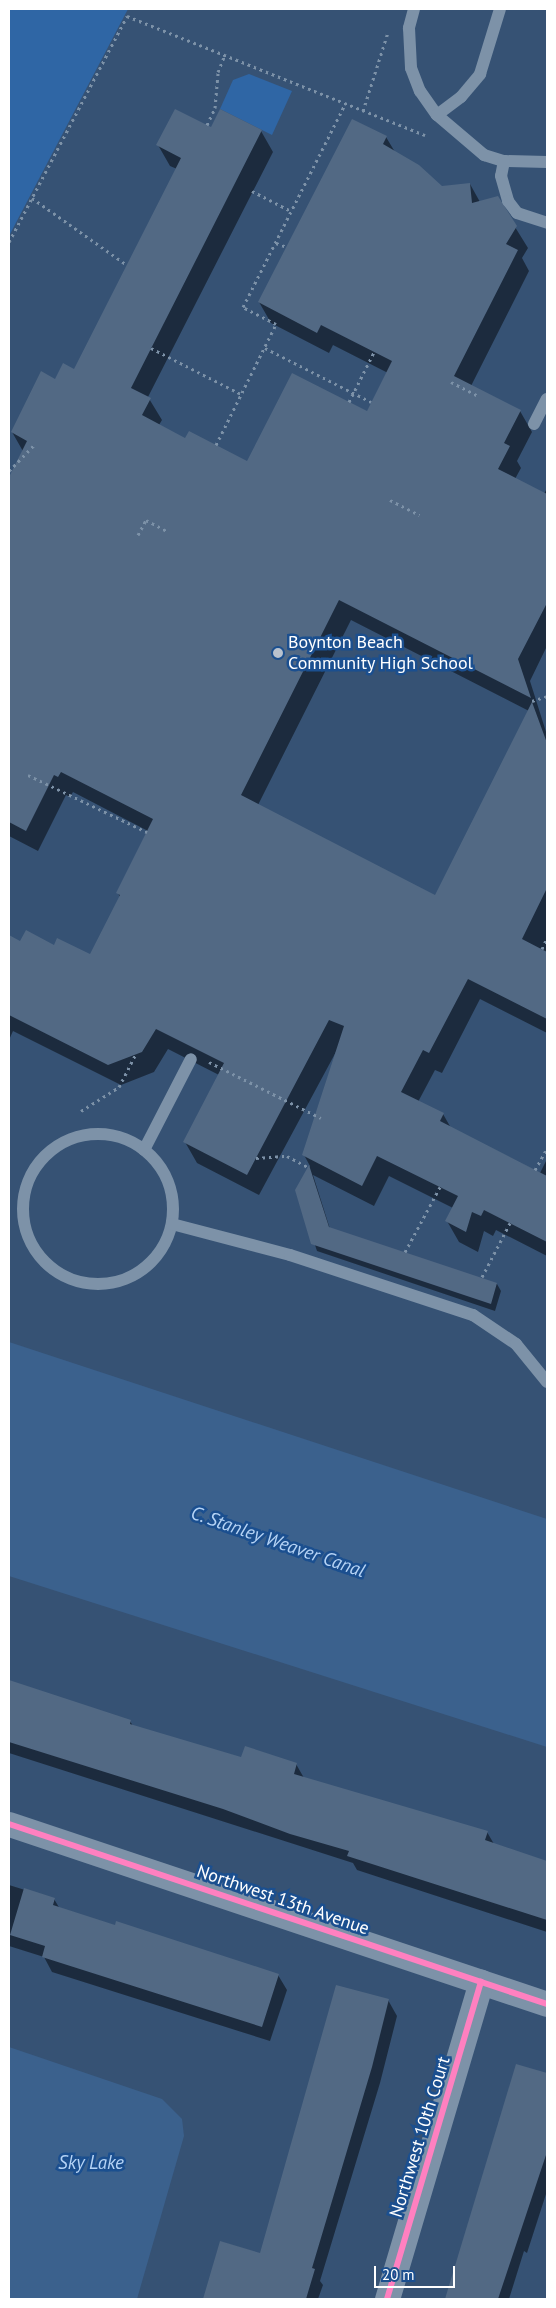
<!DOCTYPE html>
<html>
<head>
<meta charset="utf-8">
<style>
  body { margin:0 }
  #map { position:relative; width:556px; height:2308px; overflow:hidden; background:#365274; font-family:"PT Sans",sans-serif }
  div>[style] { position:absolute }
  .green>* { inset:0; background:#2f66a5 }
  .water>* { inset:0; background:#3b618d }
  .shadow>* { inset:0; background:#0007 }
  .building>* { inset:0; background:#526984 }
  .path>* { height:3px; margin-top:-1.5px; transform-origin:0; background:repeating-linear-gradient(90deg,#7d92a8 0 2.5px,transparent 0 6.5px) }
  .service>* { height:12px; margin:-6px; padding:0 6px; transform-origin:6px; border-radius:6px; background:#7d92a8 }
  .service>.ring { margin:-6px; padding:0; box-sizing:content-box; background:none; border:12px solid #7d92a8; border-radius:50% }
  .minor>* { height:25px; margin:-12.5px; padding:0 12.5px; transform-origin:12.5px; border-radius:12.5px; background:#7d92a8 }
  .cycleway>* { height:6px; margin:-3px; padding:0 3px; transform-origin:3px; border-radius:3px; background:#ff80c0 }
  .dots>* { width:14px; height:14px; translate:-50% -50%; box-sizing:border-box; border:2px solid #1b4f8f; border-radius:50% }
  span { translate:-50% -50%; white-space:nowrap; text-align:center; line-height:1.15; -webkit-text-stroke:5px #1b4f8f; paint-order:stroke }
  .poi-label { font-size:18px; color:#fff }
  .left { translate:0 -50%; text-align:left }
  .street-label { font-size:18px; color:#fff }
  .water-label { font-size:19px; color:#b5d3f5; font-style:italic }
  .frame { position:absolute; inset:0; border:10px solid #fff; pointer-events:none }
  .scale { position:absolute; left:374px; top:2266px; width:81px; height:22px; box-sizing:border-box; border:2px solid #fff; border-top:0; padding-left:6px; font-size:15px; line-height:18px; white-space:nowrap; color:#fff; -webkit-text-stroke:4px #1b4f8f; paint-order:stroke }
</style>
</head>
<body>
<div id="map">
  <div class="green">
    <i style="clip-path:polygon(9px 9px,128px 9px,9px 236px)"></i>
    <i style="clip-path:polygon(249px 74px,292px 91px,272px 135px,220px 109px,233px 80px)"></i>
  </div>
  <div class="water">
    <i style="clip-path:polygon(9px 1342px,547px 1519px,547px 1747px,9px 1576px)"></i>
    <i style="clip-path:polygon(9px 2047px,162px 2099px,182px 2119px,184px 2136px,137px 2299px,9px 2299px)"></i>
  </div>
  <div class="shadow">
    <i style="clip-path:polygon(evenodd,212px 128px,261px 131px,273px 152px,148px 397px,162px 420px,159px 425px,186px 440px,247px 463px,367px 412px,388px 373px,333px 345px,329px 353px,271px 323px,259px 302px,386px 137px,395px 152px,442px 187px,470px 184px,480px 202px,515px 227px,528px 248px,522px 258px,529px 271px,471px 386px,520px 411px,532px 432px,517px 461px,521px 468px,515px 479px,544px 494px,547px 488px,547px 646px,530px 681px,547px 735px,547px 1033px,480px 999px,442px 1073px,435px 1070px,418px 1102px,443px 1114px,451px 1128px,540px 1173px,547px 1159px,547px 1256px,496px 1230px,493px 1236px,484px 1231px,478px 1252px,459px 1242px,447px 1221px,453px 1208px,389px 1176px,374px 1206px,313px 1175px,330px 1229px,497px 1284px,501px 1291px,495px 1311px,317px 1251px,297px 1191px,310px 1166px,304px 1155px,337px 1050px,259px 1195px,197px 1163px,185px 1142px,219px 1075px,168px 1049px,154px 1072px,121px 1085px,13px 1031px,9px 1040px,9px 936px,21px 943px,55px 946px,90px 956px,120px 897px,118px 893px,148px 831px,73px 792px,70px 797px,66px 795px,38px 851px,9px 836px,9px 480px,24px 453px,12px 432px,55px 381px,75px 371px,177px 169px,170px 166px,158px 145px,212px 128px,351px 620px,529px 711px,435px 897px,258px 805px,351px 620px)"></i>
    <i style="clip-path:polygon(9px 1682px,130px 1721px,133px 1726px,242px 1758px,296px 1764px,304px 1778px,487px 1832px,494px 1844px,547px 1863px,547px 1932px,357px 1870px,353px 1863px,9px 1753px)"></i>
    <i style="clip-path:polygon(9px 1885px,54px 1899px,60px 1909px,278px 1975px,287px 1990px,270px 2041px,52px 1972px,44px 1957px,9px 1946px)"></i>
    <i style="clip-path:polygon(388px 2000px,397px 2016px,380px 2083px,320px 2281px,323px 2285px,318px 2299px,204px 2299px,221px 2242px,261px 2254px)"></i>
    <i style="clip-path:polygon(517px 2065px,547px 2074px,547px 2191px,527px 2253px,524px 2251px,509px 2299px,447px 2299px)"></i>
  </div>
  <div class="building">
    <i style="clip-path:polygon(175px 109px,211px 127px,220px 109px,262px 130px,131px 388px,151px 398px,142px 415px,185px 438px,189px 431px,247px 461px,292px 373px,367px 411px,392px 361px,321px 325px,317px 333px,258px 302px,352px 119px,387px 136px,383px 144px,419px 165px,442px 186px,470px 183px,472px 203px,498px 196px,517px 226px,506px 244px,518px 250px,454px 376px,521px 410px,504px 443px,510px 446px,498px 469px,547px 494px,547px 603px,518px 659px,531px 698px,339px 600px,241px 795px,435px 895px,532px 702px,547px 743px,547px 888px,522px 939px,547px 952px,547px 1019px,468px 979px,429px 1053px,423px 1050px,401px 1092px,444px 1113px,440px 1121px,547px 1176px,547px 1242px,484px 1210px,481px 1216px,472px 1212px,466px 1232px,445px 1221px,458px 1196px,377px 1156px,362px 1186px,302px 1155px,344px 1026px,329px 1020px,247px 1175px,183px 1142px,224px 1063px,156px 1029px,142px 1052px,108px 1065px,9px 1015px,9px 935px,20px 941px,26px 930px,54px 945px,57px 938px,90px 954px,120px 895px,116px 893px,153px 819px,61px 772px,58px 777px,54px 775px,26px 831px,9px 822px,9px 477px,27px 441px,11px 432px,41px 371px,55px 379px,63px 363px,74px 369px,181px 158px,156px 145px)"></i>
    <i style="clip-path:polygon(309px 1165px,329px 1227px,497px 1283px,491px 1304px,311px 1244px,295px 1190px)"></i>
    <i style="clip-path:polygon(9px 1680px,131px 1720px,130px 1724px,241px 1757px,245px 1746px,297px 1763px,294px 1774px,488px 1831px,485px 1840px,547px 1861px,547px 1920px,347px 1856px,349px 1851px,290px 1834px,223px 1809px,9px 1742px)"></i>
    <i style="clip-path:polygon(24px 1888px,55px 1898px,53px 1905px,115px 1925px,116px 1921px,279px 1974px,262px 2027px,42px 1957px,45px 1946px,10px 1935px)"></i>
    <i style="clip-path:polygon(336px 1985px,389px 1999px,372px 2067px,312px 2268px,315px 2269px,306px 2299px,203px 2299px,220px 2241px,260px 2253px)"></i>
    <i style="clip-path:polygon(516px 2064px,547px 2073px,547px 2152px,498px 2299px,445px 2299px)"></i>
  </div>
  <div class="path">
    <i style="left:363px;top:111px;width:83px;rotate:-72.4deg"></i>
    <i style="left:207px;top:125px;width:19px;rotate:-65deg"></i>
    <i style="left:215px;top:108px;width:36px;rotate:-85deg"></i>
    <i style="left:218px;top:72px;width:18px;rotate:-68deg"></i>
    <i style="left:252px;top:191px;width:44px;rotate:27.1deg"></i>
    <i style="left:32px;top:198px;width:116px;rotate:35.2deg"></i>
    <i style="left:9px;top:242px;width:255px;rotate:-62.4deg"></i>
    <i style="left:127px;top:16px;width:321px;rotate:21.8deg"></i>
    <i style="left:276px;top:243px;width:12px;rotate:20deg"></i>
    <i style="left:151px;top:348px;width:101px;rotate:27.1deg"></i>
    <i style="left:265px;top:348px;width:119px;rotate:27deg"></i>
    <i style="left:451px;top:382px;width:31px;rotate:27deg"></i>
    <i style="left:349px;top:402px;width:56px;rotate:-63.4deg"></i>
    <i style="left:216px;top:445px;width:135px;rotate:-63.6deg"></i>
    <i style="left:276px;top:324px;width:37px;rotate:-153deg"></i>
    <i style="left:243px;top:307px;width:227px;rotate:-63.3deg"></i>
    <i style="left:9px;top:471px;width:37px;rotate:-46deg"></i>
    <i style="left:390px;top:500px;width:33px;rotate:27deg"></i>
    <i style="left:138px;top:535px;width:17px;rotate:-62deg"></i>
    <i style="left:146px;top:520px;width:24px;rotate:28deg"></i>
    <i style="left:532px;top:701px;width:16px;rotate:-18deg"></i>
    <i style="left:28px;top:775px;width:132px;rotate:25.6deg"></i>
    <i style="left:542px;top:949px;width:12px;rotate:-66deg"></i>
    <i style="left:209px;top:1062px;width:125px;rotate:26.6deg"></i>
    <i style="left:81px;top:1111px;width:45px;rotate:-32.3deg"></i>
    <i style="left:119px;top:1087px;width:38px;rotate:-63deg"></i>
    <i style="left:256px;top:1158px;width:31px;rotate:-4deg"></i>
    <i style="left:287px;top:1156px;width:24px;rotate:28deg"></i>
    <i style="left:535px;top:1170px;width:25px;rotate:-61deg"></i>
    <i style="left:405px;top:1252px;width:74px;rotate:-61.7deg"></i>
    <i style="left:482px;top:1277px;width:61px;rotate:-62.6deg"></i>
  </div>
  <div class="service">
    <i style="left:414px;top:9px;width:20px;rotate:105deg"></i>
    <i style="left:409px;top:28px;width:40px;rotate:87.1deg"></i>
    <i style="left:411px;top:68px;width:25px;rotate:69deg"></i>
    <i style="left:420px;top:91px;width:29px;rotate:55deg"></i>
    <i style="left:437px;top:115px;width:62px;rotate:40.4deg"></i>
    <i style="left:484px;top:155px;width:21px;rotate:17deg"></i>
    <i style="left:504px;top:161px;width:43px;rotate:1.3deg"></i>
    <i style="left:437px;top:115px;width:30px;rotate:-37deg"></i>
    <i style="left:461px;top:97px;width:30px;rotate:-50deg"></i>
    <i style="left:480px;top:74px;width:68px;rotate:-72.9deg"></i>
    <i style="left:504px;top:161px;width:15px;rotate:101deg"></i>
    <i style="left:501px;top:176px;width:26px;rotate:74deg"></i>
    <i style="left:508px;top:201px;width:15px;rotate:53deg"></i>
    <i style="left:517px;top:213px;width:32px;rotate:18deg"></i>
    <i style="left:534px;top:424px;width:28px;rotate:-63deg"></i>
    <i class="ring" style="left:23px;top:1134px;width:138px;height:138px"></i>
    <i style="left:144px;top:1150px;width:102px;rotate:-62.7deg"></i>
    <i style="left:172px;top:1224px;width:122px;rotate:14.7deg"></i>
    <i style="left:290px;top:1255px;width:193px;rotate:18.2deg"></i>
    <i style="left:473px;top:1315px;width:52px;rotate:34deg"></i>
    <i style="left:516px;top:1344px;width:49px;rotate:50.8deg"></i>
  </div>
  <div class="minor">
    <i style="left:9px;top:1824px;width:567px;rotate:18.5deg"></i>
    <i style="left:387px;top:2299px;width:331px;rotate:-73.5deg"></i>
  </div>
  <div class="cycleway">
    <i style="left:9px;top:1824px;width:567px;rotate:18.5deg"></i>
    <i style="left:387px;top:2299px;width:331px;rotate:-73.5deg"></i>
  </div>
  <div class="dots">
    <i style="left:278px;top:653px;background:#b9c2ce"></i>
  </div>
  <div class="poi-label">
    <span class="left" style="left:288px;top:653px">Boynton Beach<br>Community High School</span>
  </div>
  <div class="street-label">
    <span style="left:283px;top:1900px;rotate:19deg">Northwest 13th Avenue</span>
    <span style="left:420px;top:2137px;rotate:-73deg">Northwest 10th Court</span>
  </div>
  <div class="water-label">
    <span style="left:278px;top:1542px;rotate:19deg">C. Stanley Weaver Canal</span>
    <span style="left:91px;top:2163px">Sky Lake</span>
  </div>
  <div class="frame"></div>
  <div class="scale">20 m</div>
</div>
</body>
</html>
